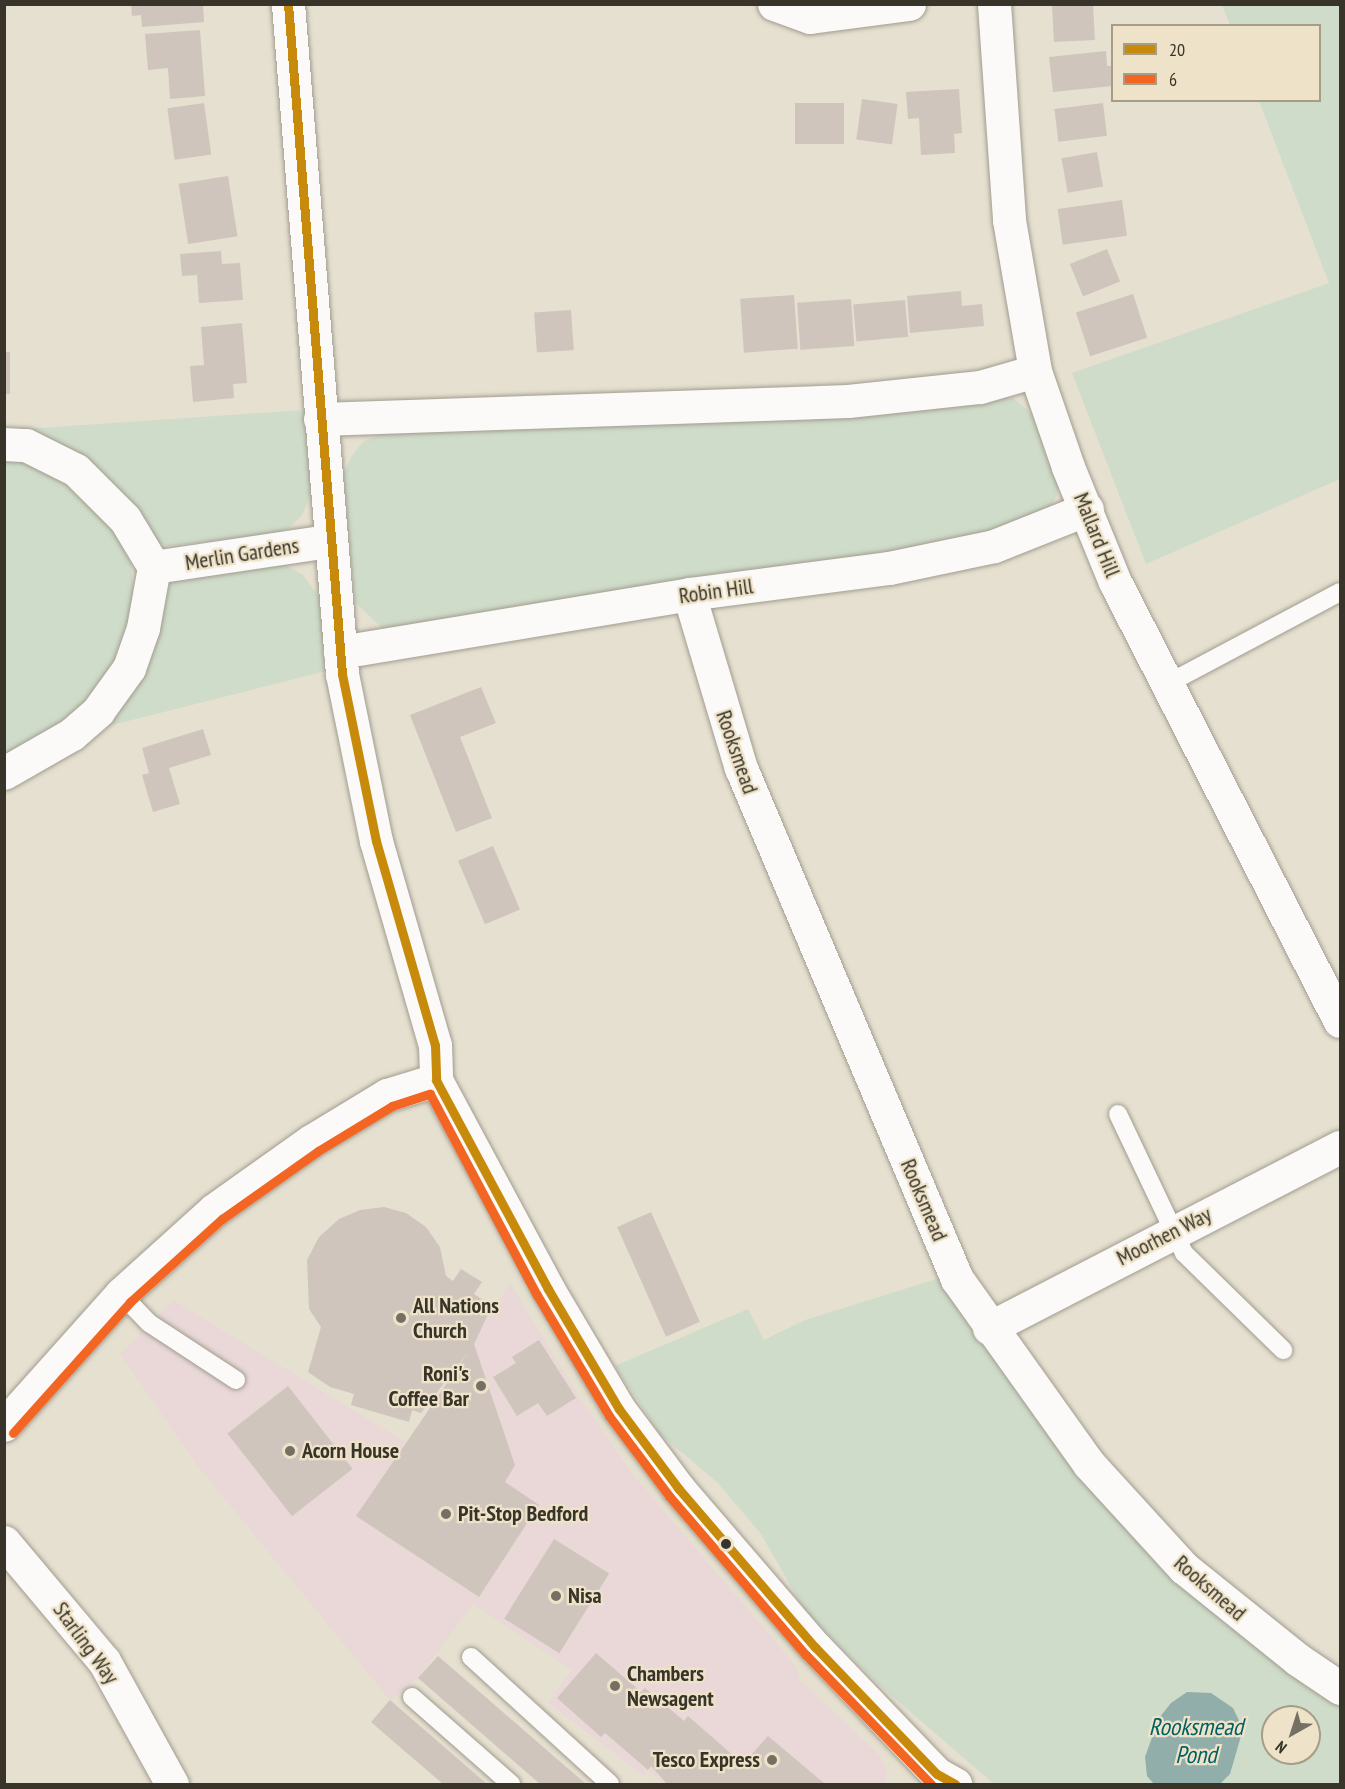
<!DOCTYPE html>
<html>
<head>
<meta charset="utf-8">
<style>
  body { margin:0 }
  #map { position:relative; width:1345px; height:1789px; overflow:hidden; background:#e6e0d0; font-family:"PT Sans Narrow",sans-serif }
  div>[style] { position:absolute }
  .commercial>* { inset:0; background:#e9d8d7 }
  .green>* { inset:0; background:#cfdcc9 }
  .water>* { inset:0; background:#92aeaa }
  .building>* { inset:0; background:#cfc5bd; transform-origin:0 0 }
  .roads { filter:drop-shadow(0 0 2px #a19c90) drop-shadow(0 0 2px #a19c90) }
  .service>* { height:18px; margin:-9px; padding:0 9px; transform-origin:9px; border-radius:9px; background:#fbfaf8 }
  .minor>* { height:33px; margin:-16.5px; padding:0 16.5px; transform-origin:16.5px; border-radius:16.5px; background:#fbfaf8 }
  .tertiary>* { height:33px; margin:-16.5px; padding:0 16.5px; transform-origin:16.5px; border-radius:16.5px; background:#fbfaf8 }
  .bus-1>* { height:9px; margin:-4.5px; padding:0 4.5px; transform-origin:4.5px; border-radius:4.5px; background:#c78a0a }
  .bus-2>* { height:9px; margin:-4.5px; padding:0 4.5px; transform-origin:4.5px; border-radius:4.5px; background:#f26522 }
  .dots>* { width:16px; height:16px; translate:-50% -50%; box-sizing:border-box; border:3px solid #eee3c8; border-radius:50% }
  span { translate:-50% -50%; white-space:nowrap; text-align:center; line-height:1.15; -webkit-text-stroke:4.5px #eee3c8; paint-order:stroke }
  .street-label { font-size:22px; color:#383429 }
  .poi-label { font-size:22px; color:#383429; font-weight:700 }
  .left { translate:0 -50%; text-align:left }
  .right { translate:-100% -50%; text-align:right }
  .water-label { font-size:24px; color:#006064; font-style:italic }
  .frame { position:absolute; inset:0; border:6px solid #383429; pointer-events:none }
  .legend { position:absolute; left:1111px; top:24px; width:210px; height:78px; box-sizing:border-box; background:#eee3c8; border:2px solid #a59d88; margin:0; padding:8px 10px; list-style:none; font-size:18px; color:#383429 }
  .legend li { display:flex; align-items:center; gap:12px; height:30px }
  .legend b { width:30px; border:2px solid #a59d88 }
  .north { position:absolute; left:1261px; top:1705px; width:60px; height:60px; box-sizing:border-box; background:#eee3c8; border:2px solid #a59d88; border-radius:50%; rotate:219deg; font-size:16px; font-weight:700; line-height:24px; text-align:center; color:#383429 }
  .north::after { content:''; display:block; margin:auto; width:21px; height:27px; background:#757063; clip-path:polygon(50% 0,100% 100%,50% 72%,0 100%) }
</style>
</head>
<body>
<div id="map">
  <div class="commercial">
    <i style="clip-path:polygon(510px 1283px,579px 1397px,631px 1472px,795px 1665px,800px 1680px,879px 1755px,887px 1772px,884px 1784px,664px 1784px,649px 1771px,644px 1776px,548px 1703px,572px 1670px,473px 1604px,418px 1678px,390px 1700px,197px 1465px,120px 1354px,173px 1300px,407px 1443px)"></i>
  </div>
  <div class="green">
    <i style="clip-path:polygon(1222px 5px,1340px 5px,1340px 479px,1146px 564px,1072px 373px,1329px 283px,1259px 101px,1320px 100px,1320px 26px,1230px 25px)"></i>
    <i style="clip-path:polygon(998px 396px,1013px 398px,1039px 420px,1059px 480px,1057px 495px,1049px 509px,971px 543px,404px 629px,382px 628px,355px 602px,343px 475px,351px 457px,363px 442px,381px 434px,832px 412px)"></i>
    <i style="clip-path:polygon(305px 410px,311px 494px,302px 515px,289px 528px,274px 534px,167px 546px,153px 541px,10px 430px)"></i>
    <i style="clip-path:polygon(4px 456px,46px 466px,112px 523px,131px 564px,134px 609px,126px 644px,93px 704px,5px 760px)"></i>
    <i style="clip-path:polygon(280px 562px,303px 575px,319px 597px,326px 671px,104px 727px,173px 578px)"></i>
    <i style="clip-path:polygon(evenodd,943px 1277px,1272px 1660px,1340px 1705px,1340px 1784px,994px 1784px,878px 1684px,805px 1611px,761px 1534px,718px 1483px,660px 1434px,615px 1366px,748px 1309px,764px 1340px,805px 1320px,943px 1277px,1273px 1717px,1309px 1717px,1309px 1753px,1273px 1753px,1273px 1717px)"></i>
  </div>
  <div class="water">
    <i style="clip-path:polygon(1187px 1692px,1211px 1693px,1233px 1708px,1243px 1729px,1230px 1774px,1220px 1784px,1154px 1784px,1147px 1776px,1145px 1757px,1159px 1718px,1171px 1703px)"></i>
  </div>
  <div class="building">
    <i style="clip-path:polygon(131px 4px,203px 4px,204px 22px,142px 27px,141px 15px,132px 16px)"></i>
    <i style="left:1093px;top:4px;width:36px;height:41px;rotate:87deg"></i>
    <i style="clip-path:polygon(200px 30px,205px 96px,170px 99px,168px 68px,148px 70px,145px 34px)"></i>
    <i style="clip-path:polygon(1106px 51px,1107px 66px,1112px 66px,1112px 86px,1053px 92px,1049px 57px)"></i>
    <i style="clip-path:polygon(959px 89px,962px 133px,954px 134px,955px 153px,921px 155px,919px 118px,908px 119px,906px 92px)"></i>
    <i style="left:862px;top:99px;width:36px;height:41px;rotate:8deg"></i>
    <i style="left:204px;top:103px;width:52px;height:37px;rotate:82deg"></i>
    <i style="left:795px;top:103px;width:49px;height:41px"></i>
    <i style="left:1103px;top:103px;width:33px;height:49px;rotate:83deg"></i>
    <i style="left:1097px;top:152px;width:35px;height:36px;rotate:80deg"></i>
    <i style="left:228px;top:176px;width:61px;height:50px;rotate:81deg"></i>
    <i style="left:1122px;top:200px;width:36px;height:65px;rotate:82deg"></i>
    <i style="left:1107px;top:249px;width:35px;height:40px;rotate:68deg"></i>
    <i style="clip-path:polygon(221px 251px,222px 264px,240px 263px,243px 300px,199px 303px,197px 275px,182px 276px,180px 254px)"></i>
    <i style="clip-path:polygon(961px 291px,962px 306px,982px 304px,984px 326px,910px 333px,907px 296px)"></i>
    <i style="left:1133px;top:294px;width:46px;height:60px;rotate:72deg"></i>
    <i style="left:794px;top:295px;width:54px;height:54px;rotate:86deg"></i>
    <i style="left:851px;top:299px;width:47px;height:54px;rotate:86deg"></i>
    <i style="left:905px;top:300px;width:37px;height:52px;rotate:85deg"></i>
    <i style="left:571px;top:310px;width:40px;height:37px;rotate:86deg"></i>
    <i style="clip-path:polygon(242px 323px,247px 383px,233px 384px,234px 398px,193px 402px,190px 366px,204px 365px,201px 327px)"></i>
    <i style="left:5px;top:352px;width:5px;height:42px"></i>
    <i style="clip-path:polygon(481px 687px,496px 723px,460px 737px,492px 818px,456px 832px,410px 715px)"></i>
    <i style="clip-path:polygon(203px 729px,211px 755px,169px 768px,180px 804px,153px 812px,142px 775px,149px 773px,142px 748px)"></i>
    <i style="left:493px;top:846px;width:69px;height:38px;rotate:67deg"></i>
    <i style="clip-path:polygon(384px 1207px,406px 1213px,426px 1227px,440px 1247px,446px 1276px,453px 1281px,461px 1269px,482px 1282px,474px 1294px,492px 1306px,474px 1344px,515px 1465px,505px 1482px,539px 1505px,479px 1597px,356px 1516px,469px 1351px,421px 1413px,412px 1410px,409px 1422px,351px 1405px,354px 1394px,330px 1387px,308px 1372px,321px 1327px,309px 1309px,307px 1260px,319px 1237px,339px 1219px,360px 1210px)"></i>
    <i style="left:651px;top:1212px;width:120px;height:37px;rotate:66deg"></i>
    <i style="clip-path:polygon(539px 1340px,576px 1398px,547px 1416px,538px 1403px,517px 1416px,493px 1377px,516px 1363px,512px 1357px)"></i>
    <i style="left:288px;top:1386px;width:105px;height:77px;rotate:52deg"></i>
    <i style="left:554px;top:1539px;width:65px;height:94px;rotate:32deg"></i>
    <i style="clip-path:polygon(596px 1653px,641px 1692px,645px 1688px,684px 1721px,688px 1716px,743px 1764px,768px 1736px,825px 1784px,667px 1784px,651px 1766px,648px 1770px,605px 1733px,601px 1737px,557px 1698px)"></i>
    <i style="clip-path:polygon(438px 1656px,586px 1784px,540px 1784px,418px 1678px)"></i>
    <i style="clip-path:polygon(390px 1700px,487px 1784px,443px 1784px,401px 1748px,371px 1722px)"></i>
  </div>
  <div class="roads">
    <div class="service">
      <i style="left:1167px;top:684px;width:196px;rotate:-28deg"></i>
      <i style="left:1118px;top:1114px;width:154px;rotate:64.6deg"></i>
      <i style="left:1184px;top:1253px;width:139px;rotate:44.4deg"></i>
      <i style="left:121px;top:1294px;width:40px;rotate:46deg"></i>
      <i style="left:149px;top:1323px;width:104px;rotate:33.2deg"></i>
      <i style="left:471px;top:1657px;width:188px;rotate:42.4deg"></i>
      <i style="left:412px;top:1697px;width:132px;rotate:41.3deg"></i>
    </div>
    <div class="minor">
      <i style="left:774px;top:4px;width:38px;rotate:20deg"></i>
      <i style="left:810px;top:17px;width:100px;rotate:-7.5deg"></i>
      <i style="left:994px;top:4px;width:217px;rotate:86deg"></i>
      <i style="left:1009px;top:220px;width:153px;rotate:80.2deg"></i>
      <i style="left:1035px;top:371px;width:102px;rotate:71deg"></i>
      <i style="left:1068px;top:467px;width:124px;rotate:67.8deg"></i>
      <i style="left:1115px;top:582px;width:493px;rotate:62.9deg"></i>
      <i style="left:320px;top:419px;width:528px;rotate:-1.95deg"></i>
      <i style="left:848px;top:401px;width:133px;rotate:-6.1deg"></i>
      <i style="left:980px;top:387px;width:57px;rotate:-16.2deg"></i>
      <i style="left:4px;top:444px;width:22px;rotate:3deg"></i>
      <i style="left:26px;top:445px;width:56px;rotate:26.6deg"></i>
      <i style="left:76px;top:470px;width:69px;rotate:45deg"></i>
      <i style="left:125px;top:519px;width:56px;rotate:58.9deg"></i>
      <i style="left:689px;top:594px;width:182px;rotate:73.4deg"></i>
      <i style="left:741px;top:768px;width:555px;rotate:67.09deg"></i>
      <i style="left:957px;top:1279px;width:227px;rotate:54.5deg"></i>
      <i style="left:1089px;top:1464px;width:141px;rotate:47.6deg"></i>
      <i style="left:1184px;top:1568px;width:145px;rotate:38.8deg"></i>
      <i style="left:1297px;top:1659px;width:52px;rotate:34deg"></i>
      <i style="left:340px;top:652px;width:354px;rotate:-9.4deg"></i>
      <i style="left:689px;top:594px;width:202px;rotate:-7.4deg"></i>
      <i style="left:889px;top:568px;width:107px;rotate:-11.8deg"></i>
      <i style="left:994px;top:546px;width:100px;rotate:-21.7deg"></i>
      <i style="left:4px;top:773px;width:78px;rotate:-29.8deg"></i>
      <i style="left:72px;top:734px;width:35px;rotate:-41deg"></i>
      <i style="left:98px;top:711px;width:53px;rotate:-54.2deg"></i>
      <i style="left:129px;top:668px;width:42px;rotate:-70.7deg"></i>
      <i style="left:143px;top:628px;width:62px;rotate:-79.8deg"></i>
      <i style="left:154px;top:567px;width:177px;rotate:-8.5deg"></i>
      <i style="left:989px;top:1328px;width:395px;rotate:-27.3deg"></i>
      <i style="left:4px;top:1542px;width:155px;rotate:50deg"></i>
      <i style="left:104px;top:1661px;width:141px;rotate:61.1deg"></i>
    </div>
    <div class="tertiary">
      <i style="left:288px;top:4px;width:672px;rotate:85.39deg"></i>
      <i style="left:342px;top:674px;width:170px;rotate:78.5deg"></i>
      <i style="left:376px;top:841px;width:212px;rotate:73.9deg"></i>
      <i style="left:435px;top:1045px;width:35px;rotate:88deg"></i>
      <i style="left:436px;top:1080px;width:237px;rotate:61.8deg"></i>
      <i style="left:548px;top:1289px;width:139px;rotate:59.4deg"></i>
      <i style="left:619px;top:1409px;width:99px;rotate:53.2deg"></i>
      <i style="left:678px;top:1488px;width:210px;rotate:49.3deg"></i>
      <i style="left:815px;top:1647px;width:176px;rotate:46.2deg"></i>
      <i style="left:937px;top:1774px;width:21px;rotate:29deg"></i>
      <i style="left:4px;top:1425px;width:176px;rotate:-48.2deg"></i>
      <i style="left:121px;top:1294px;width:125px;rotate:-42.1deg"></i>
      <i style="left:214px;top:1210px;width:119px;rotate:-35.4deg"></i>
      <i style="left:311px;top:1141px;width:89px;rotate:-31.2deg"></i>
      <i style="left:387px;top:1095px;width:51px;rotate:-17deg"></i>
    </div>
  </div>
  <div class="bus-1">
    <i style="left:288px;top:4px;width:672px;rotate:85.39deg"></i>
    <i style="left:342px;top:674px;width:170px;rotate:78.5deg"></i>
    <i style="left:376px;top:841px;width:212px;rotate:73.9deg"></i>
    <i style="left:435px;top:1045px;width:35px;rotate:88deg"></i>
    <i style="left:436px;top:1080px;width:237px;rotate:61.8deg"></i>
    <i style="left:548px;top:1289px;width:139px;rotate:59.4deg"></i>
    <i style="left:619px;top:1409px;width:99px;rotate:53.2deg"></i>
    <i style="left:678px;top:1488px;width:210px;rotate:49.3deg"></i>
    <i style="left:815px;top:1647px;width:176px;rotate:46.2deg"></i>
    <i style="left:937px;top:1774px;width:21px;rotate:29deg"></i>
  </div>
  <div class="bus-2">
    <i style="left:13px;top:1433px;width:176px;rotate:-48.2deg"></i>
    <i style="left:130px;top:1302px;width:124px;rotate:-42.1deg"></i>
    <i style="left:222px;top:1219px;width:118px;rotate:-35.3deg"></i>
    <i style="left:318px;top:1151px;width:87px;rotate:-31.3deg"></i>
    <i style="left:392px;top:1106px;width:40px;rotate:-18deg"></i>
    <i style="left:430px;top:1094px;width:228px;rotate:62deg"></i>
    <i style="left:537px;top:1295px;width:141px;rotate:59.2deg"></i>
    <i style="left:609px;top:1416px;width:100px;rotate:53.1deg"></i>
    <i style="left:669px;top:1496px;width:210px;rotate:49.3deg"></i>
    <i style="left:806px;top:1655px;width:180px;rotate:45.9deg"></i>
  </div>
  <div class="dots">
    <i style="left:401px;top:1318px;background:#757063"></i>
    <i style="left:481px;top:1386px;background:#757063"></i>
    <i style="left:290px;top:1451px;background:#757063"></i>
    <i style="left:446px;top:1514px;background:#757063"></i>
    <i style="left:726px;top:1544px;background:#383429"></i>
    <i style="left:556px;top:1596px;background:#757063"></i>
    <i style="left:615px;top:1686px;background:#757063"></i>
    <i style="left:772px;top:1760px;background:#757063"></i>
  </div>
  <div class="street-label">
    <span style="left:1097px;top:535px;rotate:68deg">Mallard Hill</span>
    <span style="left:242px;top:554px;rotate:-9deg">Merlin Gardens</span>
    <span style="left:716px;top:591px;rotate:-8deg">Robin Hill</span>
    <span style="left:737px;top:752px;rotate:71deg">Rooksmead</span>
    <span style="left:924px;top:1200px;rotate:67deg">Rooksmead</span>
    <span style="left:1164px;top:1236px;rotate:-27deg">Moorhen Way</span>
    <span style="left:1210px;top:1588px;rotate:41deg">Rooksmead</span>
    <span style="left:86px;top:1643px;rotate:54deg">Starling Way</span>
  </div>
  <div class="poi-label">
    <span class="left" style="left:413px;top:1318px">All Nations<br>Church</span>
    <span class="right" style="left:469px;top:1386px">Roni's<br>Coffee Bar</span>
    <span class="left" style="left:302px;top:1451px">Acorn House</span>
    <span class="left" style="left:458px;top:1514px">Pit-Stop Bedford</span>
    <span class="left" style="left:568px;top:1596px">Nisa</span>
    <span class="left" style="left:627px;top:1686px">Chambers<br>Newsagent</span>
    <span class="right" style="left:760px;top:1760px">Tesco Express</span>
  </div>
  <div class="water-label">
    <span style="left:1196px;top:1741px">Rooksmead<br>Pond</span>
  </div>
  <div class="frame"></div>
  <ul class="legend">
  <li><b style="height:8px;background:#c78a0a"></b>20</li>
  <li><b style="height:8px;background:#f26522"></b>6</li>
  </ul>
  <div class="north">N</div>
</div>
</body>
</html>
